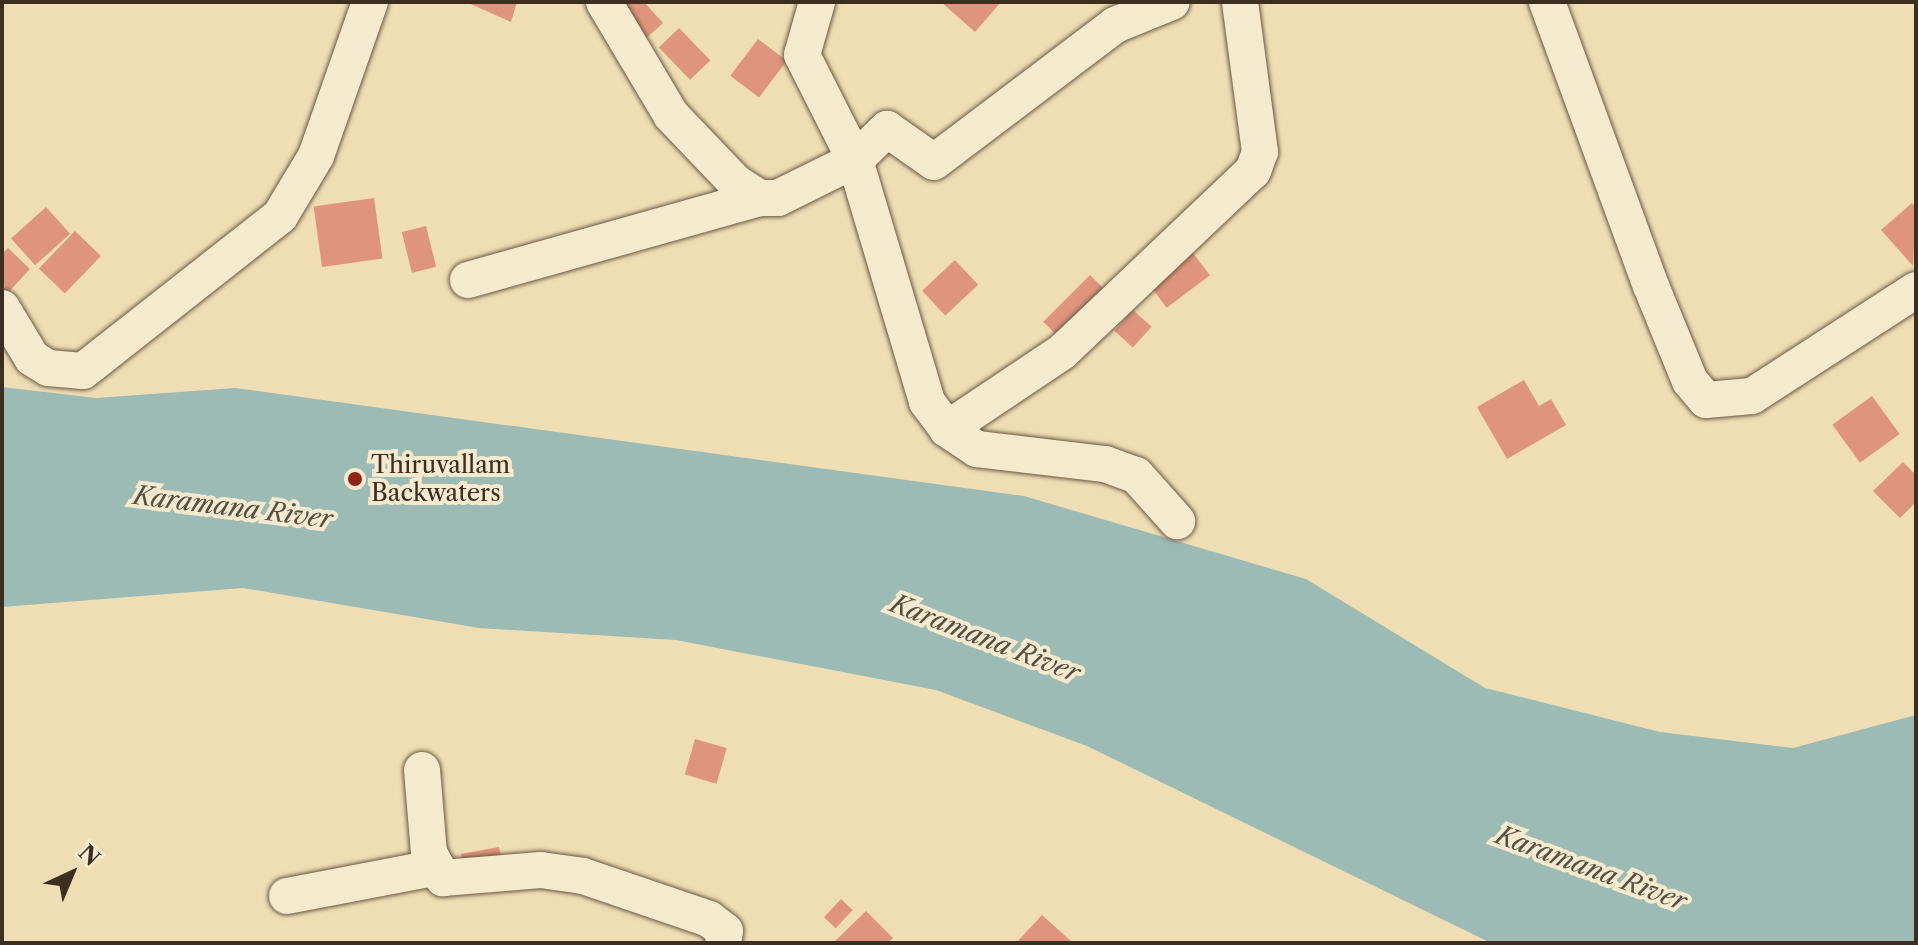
<!DOCTYPE html>
<html>
<head>
<meta charset="utf-8">
<style>
  body { margin:0 }
  #map { position:relative; width:1918px; height:945px; overflow:hidden; background:#efdeb4; font-family:"Libre Caslon Text",serif }
  div>[style] { position:absolute }
  .water>* { inset:0; background:#9bbbb4 }
  .building>* { inset:0; background:#df957d; transform-origin:0 0 }
  .roads { filter:drop-shadow(0 0 2px #6a5946) drop-shadow(0 0 2px #6a5946) }
  .minor>* { height:36px; margin:-18px; padding:0 18px; transform-origin:18px; border-radius:18px; background:#f5eace }
  .dots>* { width:22px; height:22px; translate:-50% -50%; box-sizing:border-box; border:4px solid #f5eace; border-radius:50% }
  span { translate:-50% -50%; white-space:nowrap; text-align:center; line-height:1.15; -webkit-text-stroke:8px #f5eace; paint-order:stroke }
  .poi-label { font-size:24px; color:#3e2d21 }
  .left { translate:0 -50%; text-align:left }
  .water-label { font-size:26px; color:#555046; font-style:italic }
  .frame { position:absolute; inset:0; border:4px solid #3e2d21; pointer-events:none }
  .north { position:absolute; left:32px; top:833px; width:80px; height:80px; -webkit-text-stroke:6px #f5eace; paint-order:stroke; rotate:44deg; font-size:22px; font-weight:700; line-height:32px; text-align:center; color:#3e2d21 }
  .north::after { content:''; display:block; margin:auto; width:28px; height:36px; background:#3e2d21; clip-path:polygon(50% 0,100% 100%,50% 72%,0 100%) }
</style>
</head>
<body>
<div id="map">
  <div class="water">
    <i style="clip-path:polygon(2px 387px,96px 398px,235px 388px,1024px 496px,1306px 579px,1485px 688px,1660px 732px,1793px 748px,1916px 715px,1916px 943px,1491px 943px,1087px 746px,936px 690px,676px 640px,479px 628px,243px 588px,2px 607px)"></i>
  </div>
  <div class="building">
    <i style="clip-path:polygon(466px 2px,517px 2px,511px 22px)"></i>
    <i style="clip-path:polygon(615px 2px,644px 2px,663px 23px,643px 41px)"></i>
    <i style="clip-path:polygon(941px 2px,1001px 2px,975px 32px)"></i>
    <i style="left:679px;top:28px;width:45px;height:28px;rotate:46deg"></i>
    <i style="left:758px;top:39px;width:36px;height:46px;rotate:37deg"></i>
    <i style="left:374px;top:198px;width:61px;height:61px;rotate:82deg"></i>
    <i style="clip-path:polygon(1912px 203px,1916px 207px,1913px 266px,1881px 230px)"></i>
    <i style="left:46px;top:207px;width:36px;height:47px;rotate:48deg"></i>
    <i style="left:426px;top:226px;width:42px;height:25px;rotate:76deg"></i>
    <i style="left:75px;top:231px;width:36px;height:52px;rotate:44deg"></i>
    <i style="left:1187px;top:245px;width:38px;height:54px;rotate:53deg"></i>
    <i style="clip-path:polygon(8px 248px,30px 269px,5px 296px,2px 254px)"></i>
    <i style="left:955px;top:260px;width:34px;height:45px;rotate:47deg"></i>
    <i style="left:1090px;top:275px;width:33px;height:66px;rotate:45deg"></i>
    <i style="left:1133px;top:310px;width:25px;height:28px;rotate:42deg"></i>
    <i style="clip-path:polygon(1524px 380px,1539px 406px,1551px 399px,1566px 425px,1507px 459px,1477px 407px)"></i>
    <i style="left:1872px;top:396px;width:47px;height:49px;rotate:54deg"></i>
    <i style="clip-path:polygon(1903px 462px,1916px 475px,1916px 502px,1900px 518px,1873px 491px)"></i>
    <i style="left:695px;top:739px;width:33px;height:37px;rotate:16deg"></i>
    <i style="clip-path:polygon(499px 847px,502px 860px,466px 878px,461px 854px)"></i>
    <i style="left:841px;top:899px;width:16px;height:25px;rotate:43deg"></i>
    <i style="clip-path:polygon(866px 911px,893px 938px,888px 943px,833px 943px)"></i>
    <i style="clip-path:polygon(1042px 915px,1073px 943px,1016px 943px)"></i>
  </div>
  <div class="roads">
    <div class="minor">
      <i style="left:604px;top:2px;width:131px;rotate:59.3deg"></i>
      <i style="left:671px;top:115px;width:93px;rotate:46.3deg"></i>
      <i style="left:735px;top:182px;width:30px;rotate:33deg"></i>
      <i style="left:760px;top:198px;width:18px"></i>
      <i style="left:778px;top:198px;width:86px;rotate:-26.3deg"></i>
      <i style="left:855px;top:160px;width:45px;rotate:-44.1deg"></i>
      <i style="left:887px;top:129px;width:57px;rotate:35.1deg"></i>
      <i style="left:934px;top:162px;width:227px;rotate:-37.1deg"></i>
      <i style="left:1115px;top:25px;width:61px;rotate:-22deg"></i>
      <i style="left:817px;top:2px;width:55px;rotate:105.8deg"></i>
      <i style="left:802px;top:55px;width:118px;rotate:63.2deg"></i>
      <i style="left:855px;top:160px;width:252px;rotate:73.4deg"></i>
      <i style="left:927px;top:402px;width:34px;rotate:53deg"></i>
      <i style="left:947px;top:429px;width:36px;rotate:34deg"></i>
      <i style="left:977px;top:449px;width:129px;rotate:6.7deg"></i>
      <i style="left:1105px;top:464px;width:33px;rotate:20deg"></i>
      <i style="left:1136px;top:475px;width:62px;rotate:48.3deg"></i>
      <i style="left:1547px;top:2px;width:302px;rotate:69.9deg"></i>
      <i style="left:1651px;top:286px;width:103px;rotate:67.7deg"></i>
      <i style="left:1690px;top:381px;width:25px;rotate:50deg"></i>
      <i style="left:1706px;top:400px;width:46px;rotate:-5deg"></i>
      <i style="left:1752px;top:396px;width:195px;rotate:-32.9deg"></i>
      <i style="left:468px;top:280px;width:303px;rotate:-15.7deg"></i>
      <i style="left:2px;top:308px;width:58px;rotate:59deg"></i>
      <i style="left:32px;top:358px;width:19px;rotate:32deg"></i>
      <i style="left:48px;top:368px;width:35px;rotate:5deg"></i>
      <i style="left:83px;top:371px;width:251px;rotate:-38.2deg"></i>
      <i style="left:280px;top:216px;width:70px;rotate:-59deg"></i>
      <i style="left:316px;top:156px;width:163px;rotate:-70.7deg"></i>
      <i style="left:947px;top:429px;width:138px;rotate:-33.8deg"></i>
      <i style="left:1062px;top:352px;width:263px;rotate:-43.5deg"></i>
      <i style="left:1253px;top:171px;width:20px;rotate:-70deg"></i>
      <i style="left:1260px;top:152px;width:151px;rotate:-97.6deg"></i>
      <i style="left:422px;top:770px;width:83px;rotate:85.2deg"></i>
      <i style="left:429px;top:853px;width:29px;rotate:61deg"></i>
      <i style="left:443px;top:878px;width:98px;rotate:-4.7deg"></i>
      <i style="left:541px;top:870px;width:42px;rotate:8.1deg"></i>
      <i style="left:583px;top:876px;width:133px;rotate:18.8deg"></i>
      <i style="left:709px;top:919px;width:20px;rotate:37deg"></i>
      <i style="left:725px;top:931px;width:12px;rotate:99deg"></i>
      <i style="left:287px;top:896px;width:150px;rotate:-10.8deg"></i>
    </div>
  </div>
  <div class="dots">
    <i style="left:355px;top:479px;background:#8f2418"></i>
  </div>
  <div class="poi-label">
    <span class="left" style="left:371px;top:479px">Thiruvallam<br>Backwaters</span>
  </div>
  <div class="water-label">
    <span style="left:233px;top:508px;rotate:7deg">Karamana River</span>
    <span style="left:985px;top:639px;rotate:21deg">Karamana River</span>
    <span style="left:1591px;top:869px;rotate:20deg">Karamana River</span>
  </div>
  <div class="frame"></div>
  <div class="north">N</div>
</div>
</body>
</html>
